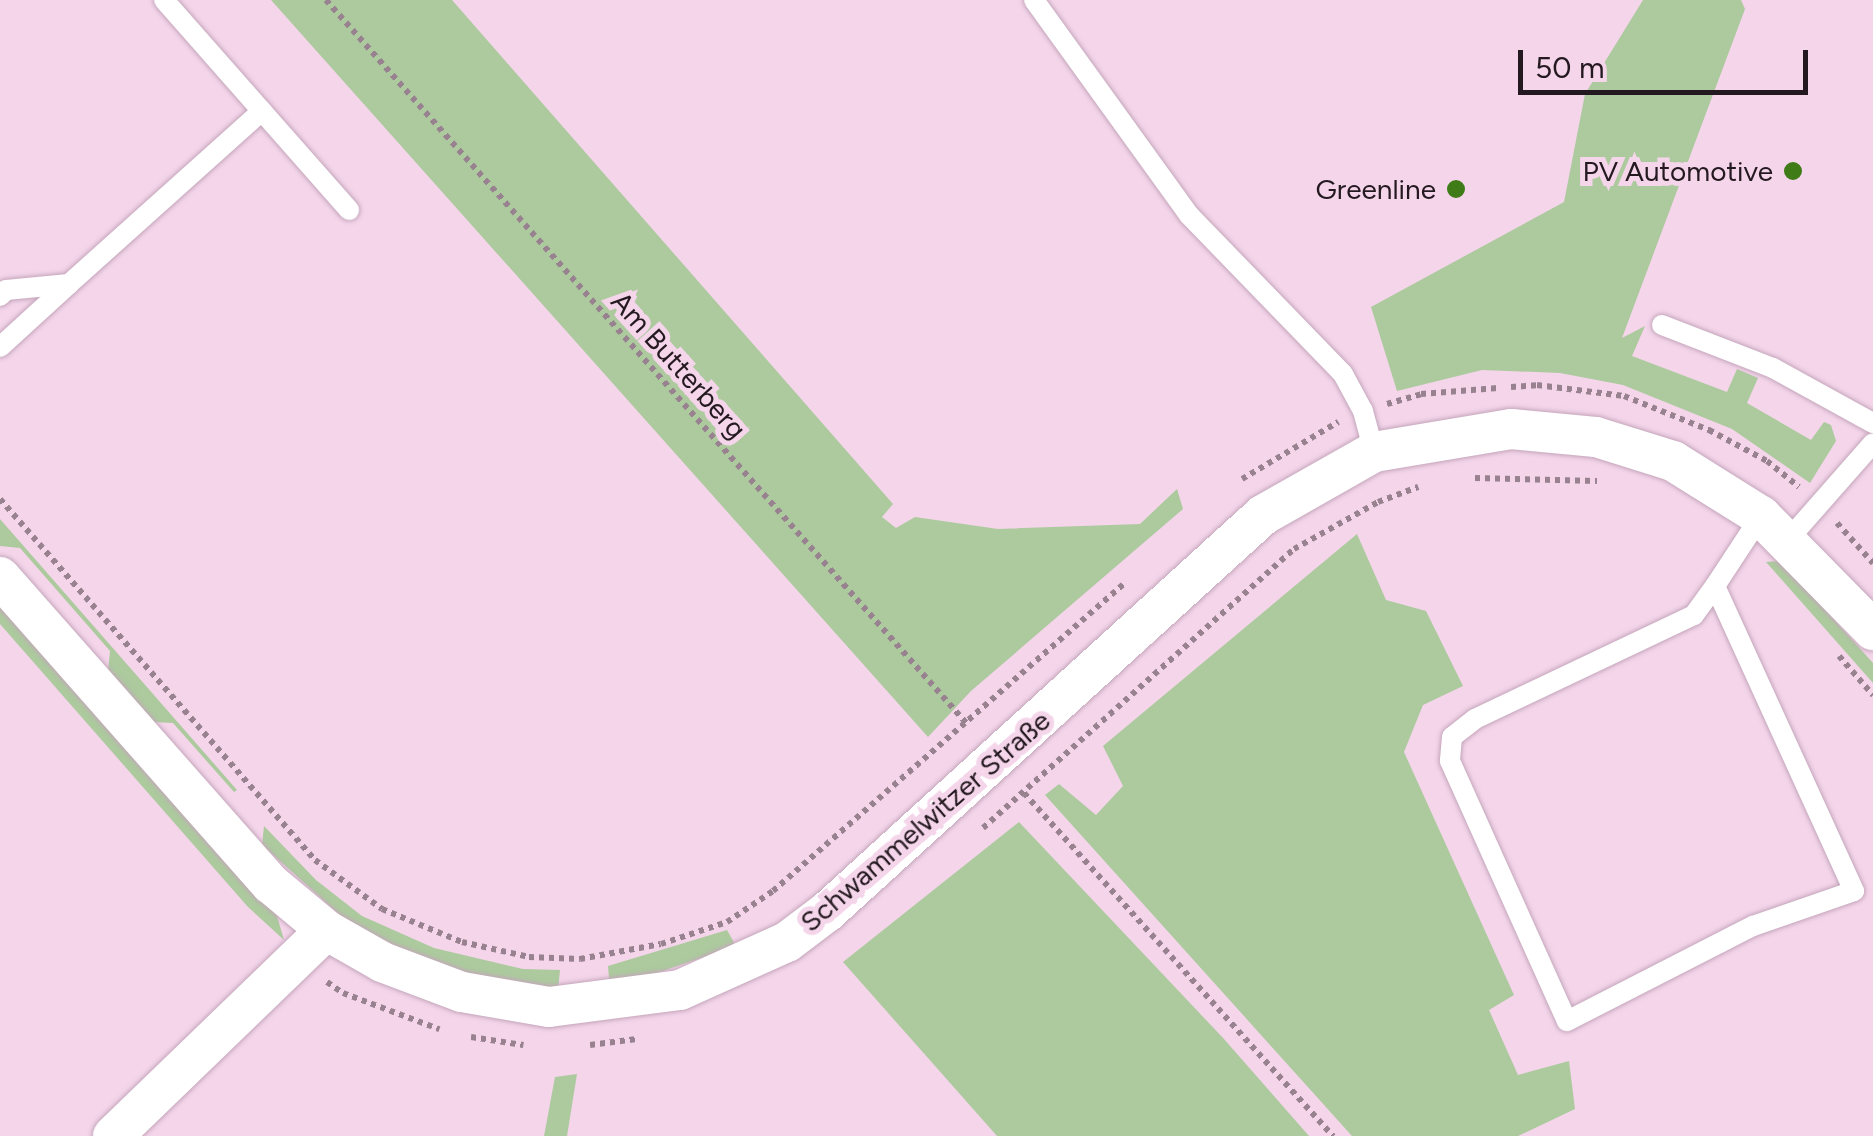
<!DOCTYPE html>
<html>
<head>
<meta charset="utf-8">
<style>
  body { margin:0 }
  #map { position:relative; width:1873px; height:1136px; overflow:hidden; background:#f4d5ea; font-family:Figtree,sans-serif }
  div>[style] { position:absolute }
  .green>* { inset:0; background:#acca9e }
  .path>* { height:6px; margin-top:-3px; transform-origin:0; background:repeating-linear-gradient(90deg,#988290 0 5px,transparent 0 10px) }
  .roads { filter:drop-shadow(0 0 2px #c4a6bb) drop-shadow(0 0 2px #c4a6bb) }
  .service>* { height:20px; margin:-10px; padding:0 10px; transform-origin:10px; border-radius:10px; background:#fff }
  .minor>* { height:40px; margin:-20px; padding:0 20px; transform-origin:20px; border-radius:20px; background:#fff }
  .dots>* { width:28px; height:28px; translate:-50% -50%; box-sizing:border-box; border:5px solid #f4d5ea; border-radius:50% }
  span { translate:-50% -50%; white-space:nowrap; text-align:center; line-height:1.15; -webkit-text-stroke:10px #f4d5ea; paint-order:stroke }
  .poi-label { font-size:28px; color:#241920 }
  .right { translate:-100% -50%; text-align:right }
  .street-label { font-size:28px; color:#241920 }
  .scale { position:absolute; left:1518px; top:50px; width:290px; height:45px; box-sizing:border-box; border:5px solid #241920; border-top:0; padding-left:12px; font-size:30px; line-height:35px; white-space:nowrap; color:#241920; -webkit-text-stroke:8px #f4d5ea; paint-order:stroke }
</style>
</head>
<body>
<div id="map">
  <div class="green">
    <i style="clip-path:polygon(271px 0,452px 0,893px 504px,882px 517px,896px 528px,915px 517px,998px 529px,1140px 524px,1177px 489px,1183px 509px,971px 691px,928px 737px)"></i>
    <i style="clip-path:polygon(1643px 0,1741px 0,1745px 9px,1622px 338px,1645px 326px,1632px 356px,1727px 392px,1737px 369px,1758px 378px,1747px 403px,1811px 440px,1824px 422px,1831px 425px,1836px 441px,1810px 483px,1732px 429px,1623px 385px,1560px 373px,1482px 370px,1397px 391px,1371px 307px,1564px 202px,1585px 94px)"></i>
    <i style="clip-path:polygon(0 519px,237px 790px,234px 792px,173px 723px,154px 722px,108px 671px,110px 651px,20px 548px,0 546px)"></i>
    <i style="clip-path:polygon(1357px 534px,1386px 600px,1426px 611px,1463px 686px,1423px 705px,1404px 752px,1514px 995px,1489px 1010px,1518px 1075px,1569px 1061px,1575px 1109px,1518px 1136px,1352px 1136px,1045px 795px,1059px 784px,1096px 815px,1123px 786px,1103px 746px)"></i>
    <i style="clip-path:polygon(1781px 561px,1873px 663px,1873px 683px,1766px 562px)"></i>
    <i style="clip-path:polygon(0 603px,277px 916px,284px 940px,248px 907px,0 624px)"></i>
    <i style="clip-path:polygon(1019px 822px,1224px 1039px,1309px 1136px,997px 1136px,843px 962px)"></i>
    <i style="clip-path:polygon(264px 826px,316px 880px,362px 916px,434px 948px,523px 969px,560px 970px,558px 991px,471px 982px,359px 932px,262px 845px)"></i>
    <i style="clip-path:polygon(727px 930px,736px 946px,610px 989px,608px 966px)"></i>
    <i style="clip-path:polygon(577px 1074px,567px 1136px,544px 1136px,555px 1077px)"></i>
  </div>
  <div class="path">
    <i style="left:326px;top:0;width:968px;rotate:48.47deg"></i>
    <i style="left:1511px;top:387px;width:26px;rotate:-4deg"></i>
    <i style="left:1537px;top:385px;width:88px;rotate:7.2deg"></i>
    <i style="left:1624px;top:396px;width:92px;rotate:21.8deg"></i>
    <i style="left:1709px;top:430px;width:66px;rotate:28.1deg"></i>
    <i style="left:1767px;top:461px;width:41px;rotate:39.1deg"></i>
    <i style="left:1387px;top:404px;width:35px;rotate:-16deg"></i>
    <i style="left:1421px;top:394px;width:77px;rotate:-4.5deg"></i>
    <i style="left:1475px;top:478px;width:122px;rotate:1.4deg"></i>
    <i style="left:1242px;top:479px;width:112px;rotate:-30.7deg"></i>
    <i style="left:0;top:499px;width:479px;rotate:48.9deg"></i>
    <i style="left:315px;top:860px;width:83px;rotate:36.2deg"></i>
    <i style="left:382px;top:909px;width:87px;rotate:22.4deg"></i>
    <i style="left:462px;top:942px;width:69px;rotate:12.6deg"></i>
    <i style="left:529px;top:957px;width:51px;rotate:2.2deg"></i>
    <i style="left:580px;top:959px;width:82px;rotate:-10.5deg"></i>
    <i style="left:661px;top:944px;width:70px;rotate:-18.4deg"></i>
    <i style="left:727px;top:922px;width:55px;rotate:-34deg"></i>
    <i style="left:773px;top:891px;width:466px;rotate:-41.2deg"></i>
    <i style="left:1837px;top:523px;width:54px;rotate:48deg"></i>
    <i style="left:1839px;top:656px;width:52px;rotate:48.9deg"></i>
    <i style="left:1024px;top:793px;width:462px;rotate:48deg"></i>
    <i style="left:983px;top:828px;width:418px;rotate:-41.9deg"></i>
    <i style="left:1294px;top:549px;width:96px;rotate:-29.2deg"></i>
    <i style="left:1378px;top:502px;width:43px;rotate:-20.6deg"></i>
    <i style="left:327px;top:982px;width:19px;rotate:35deg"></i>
    <i style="left:343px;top:993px;width:103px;rotate:20.6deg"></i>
    <i style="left:471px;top:1037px;width:53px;rotate:8.7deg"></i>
    <i style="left:590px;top:1045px;width:47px;rotate:-7.3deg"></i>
  </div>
  <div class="roads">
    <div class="service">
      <i style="left:164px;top:0;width:280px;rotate:48.6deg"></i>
      <i style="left:1034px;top:0;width:265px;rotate:54.2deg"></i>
      <i style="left:1189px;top:215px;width:221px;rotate:45.9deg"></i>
      <i style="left:1343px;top:374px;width:42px;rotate:61.6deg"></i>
      <i style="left:1363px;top:411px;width:42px;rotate:75deg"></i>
      <i style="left:0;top:296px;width:8px;rotate:-45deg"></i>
      <i style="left:6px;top:290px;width:63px;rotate:-5.4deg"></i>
      <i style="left:69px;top:284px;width:259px;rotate:-41.9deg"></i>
      <i style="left:1662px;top:325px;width:119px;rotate:21.2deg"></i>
      <i style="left:1773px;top:368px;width:114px;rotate:28.8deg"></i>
      <i style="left:0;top:347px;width:93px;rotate:-42.4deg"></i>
      <i style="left:1787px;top:541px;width:130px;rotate:-48.7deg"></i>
      <i style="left:1715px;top:586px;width:36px;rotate:126deg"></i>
      <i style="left:1694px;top:615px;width:242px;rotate:154.6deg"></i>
      <i style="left:1475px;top:719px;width:29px;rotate:142deg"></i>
      <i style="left:1452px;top:737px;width:24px;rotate:95deg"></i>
      <i style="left:1450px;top:761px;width:285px;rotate:65.8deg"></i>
      <i style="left:1567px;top:1021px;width:209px;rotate:-27.1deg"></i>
      <i style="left:1753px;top:926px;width:107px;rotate:-19.1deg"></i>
      <i style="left:1854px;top:891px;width:335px;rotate:-114.5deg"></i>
      <i style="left:1715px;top:586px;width:84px;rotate:-56.7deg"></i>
    </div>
    <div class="minor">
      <i style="left:0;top:577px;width:409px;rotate:48.6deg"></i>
      <i style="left:271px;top:884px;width:72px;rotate:39.9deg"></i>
      <i style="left:326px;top:930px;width:64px;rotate:29.7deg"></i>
      <i style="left:382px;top:962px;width:85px;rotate:20.6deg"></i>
      <i style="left:462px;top:992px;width:88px;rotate:9.8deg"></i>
      <i style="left:549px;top:1007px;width:132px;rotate:-7.4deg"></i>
      <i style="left:680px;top:990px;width:117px;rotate:-24.2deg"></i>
      <i style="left:787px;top:942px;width:51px;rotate:-37.1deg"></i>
      <i style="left:828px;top:911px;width:588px;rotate:-42.31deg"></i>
      <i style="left:1263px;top:515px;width:128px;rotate:-29.6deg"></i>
      <i style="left:1374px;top:452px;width:139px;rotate:-9.5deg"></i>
      <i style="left:1511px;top:429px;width:85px;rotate:5.4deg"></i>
      <i style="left:1596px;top:437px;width:81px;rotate:17.3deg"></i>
      <i style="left:1673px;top:461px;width:104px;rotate:32deg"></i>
      <i style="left:1761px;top:516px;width:160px;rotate:45.5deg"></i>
      <i style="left:113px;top:1136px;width:296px;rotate:-44deg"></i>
    </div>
  </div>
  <div class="dots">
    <i style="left:1793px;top:171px;background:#3f7c18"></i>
    <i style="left:1456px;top:189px;background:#3f7c18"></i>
  </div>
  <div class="poi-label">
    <span class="right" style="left:1773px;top:171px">PV Automotive</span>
    <span class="right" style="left:1436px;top:189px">Greenline</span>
  </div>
  <div class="street-label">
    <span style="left:679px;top:365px;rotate:48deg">Am Butterberg</span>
    <span style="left:925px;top:821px;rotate:-41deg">Schwammelwitzer Straße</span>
  </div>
  <div class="scale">50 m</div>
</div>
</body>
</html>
